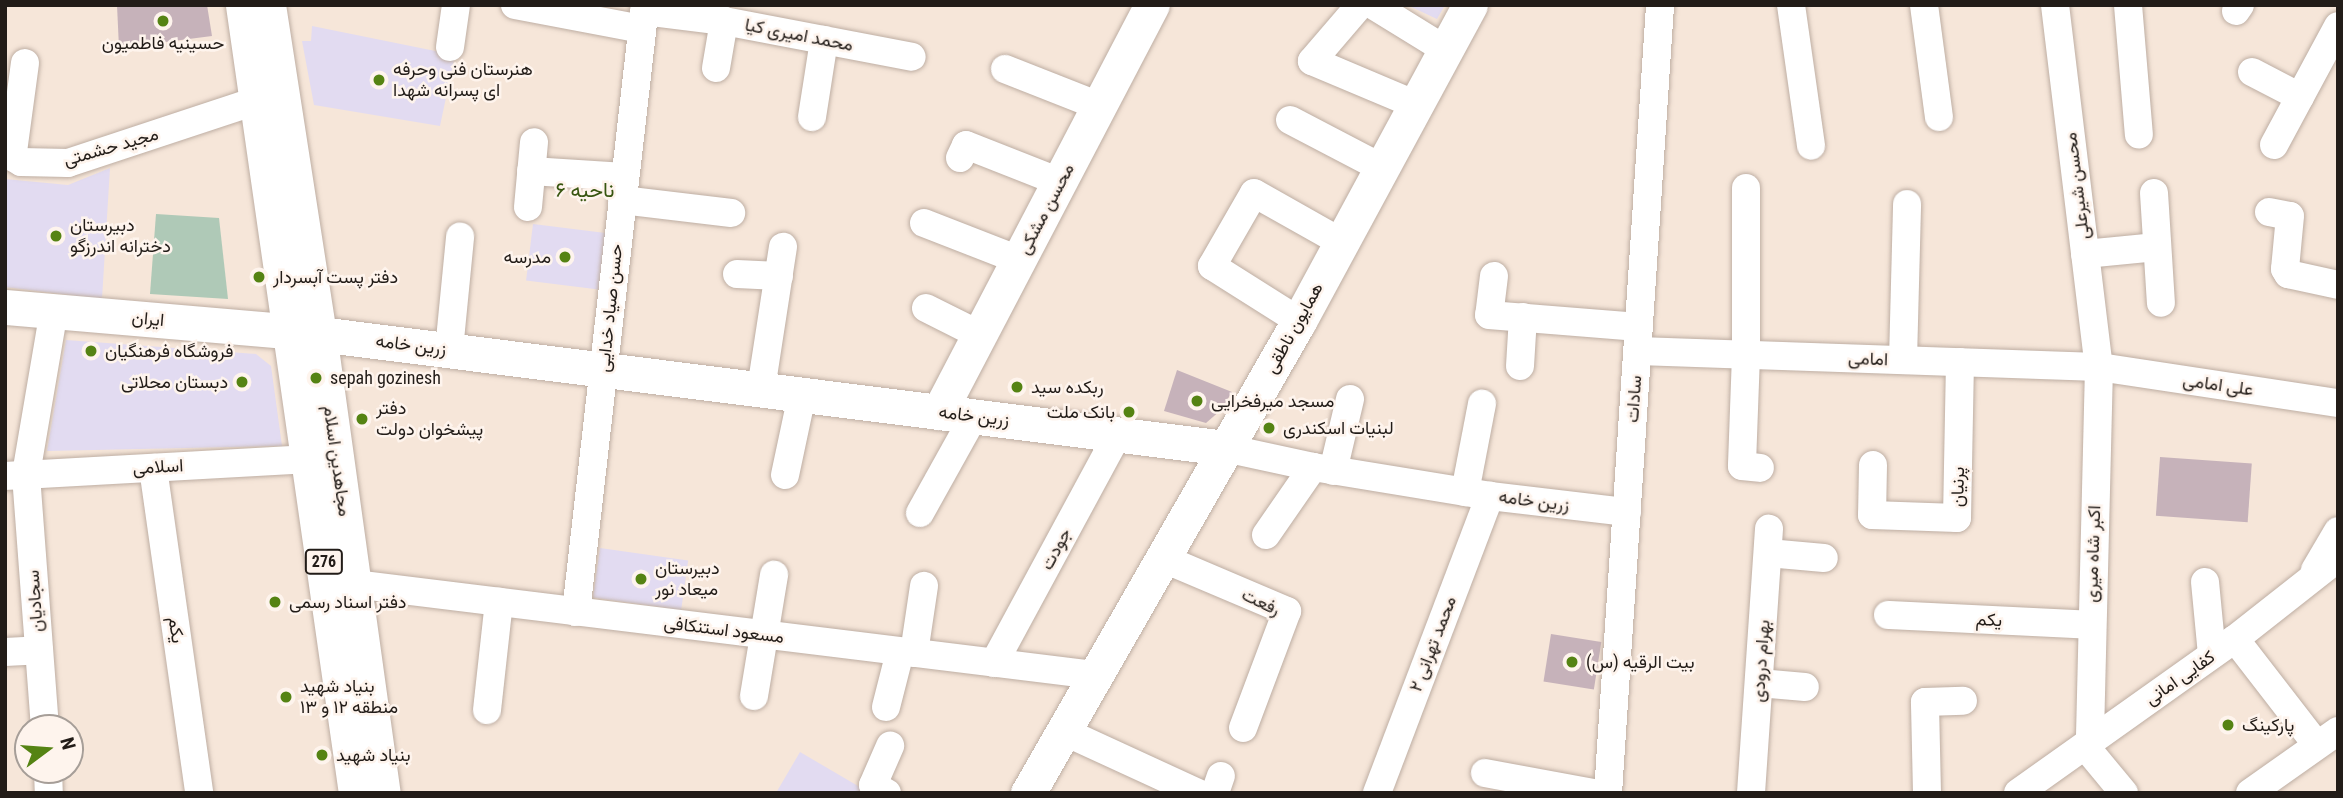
<!DOCTYPE html>
<html>
<head>
<meta charset="utf-8">
<style>
  body { margin:0 }
  #map { position:relative; width:2343px; height:798px; overflow:hidden; background:#f6e6d9; font-family:"Roboto Condensed",Vazirmatn,sans-serif }
  div>[style] { position:absolute }
  .education>* { inset:0; background:#e2dbf1; transform-origin:0 0 }
  .green>* { inset:0; background:#afc9b7 }
  .building>* { inset:0; background:#c6b2ba; transform-origin:0 0 }
  .roads { filter:drop-shadow(0 0 2px #beaea3) drop-shadow(0 0 2px #beaea3) }
  .minor>* { height:28px; margin:-14px; padding:0 14px; transform-origin:14px; border-radius:14px; background:#fff }
  .major>* { height:35px; margin:-17.5px; padding:0 17.5px; transform-origin:17.5px; border-radius:17.5px; background:#fff }
  .dots>* { width:19px; height:19px; translate:-50% -50%; box-sizing:border-box; border:4px solid #fef4ed; border-radius:50% }
  span { translate:-50% -50%; white-space:nowrap; text-align:center; line-height:1.15; -webkit-text-stroke:5px #fef4ed; paint-order:stroke }
  .shield-label span { padding:2px 5px; background:#fef4ed; border:2px solid; border-radius:5px; -webkit-text-stroke-width:0 }
  .shield-label { font-size:16px; color:#221c18; font-weight:700 }
  .street-label { font-size:18px; color:#221c18 }
  .poi-label { font-size:18px; color:#221c18 }
  .left { translate:0 -50%; text-align:left }
  .right { translate:-100% -50%; text-align:right }
  .quarter-label { font-size:21px; color:#375510 }
  .frame { position:absolute; inset:0; border:7px solid #221c18; pointer-events:none }
  .north { position:absolute; left:14px; top:714px; width:70px; height:70px; box-sizing:border-box; background:#fef4ed; border:2px solid #a69e98; border-radius:50%; rotate:74deg; font-size:19px; font-weight:700; line-height:28px; text-align:center; color:#221c18 }
  .north::after { content:''; display:block; margin:auto; width:24px; height:32px; background:#558313; clip-path:polygon(50% 0,100% 100%,50% 72%,0 100%) }
</style>
</head>
<body>
<div id="map">
  <div class="education">
    <i style="clip-path:polygon(1407px 5px,1445px 5px,1437px 19px)"></i>
    <i style="clip-path:polygon(312px 26px,455px 55px,440px 126px,314px 105px,302px 41px,311px 41px)"></i>
    <i style="clip-path:polygon(110px 168px,102px 299px,5px 287px,5px 179px,68px 185px)"></i>
    <i style="left:533px;top:224px;width:73px;height:57px;rotate:7deg"></i>
    <i style="clip-path:polygon(66px 340px,256px 354px,271px 366px,282px 446px,47px 451px)"></i>
    <i style="left:600px;top:548px;width:89px;height:50px;rotate:8deg"></i>
    <i style="clip-path:polygon(800px 752px,870px 793px,776px 793px)"></i>
  </div>
  <div class="green">
    <i style="clip-path:polygon(156px 214px,219px 218px,228px 299px,150px 294px)"></i>
  </div>
  <div class="building">
    <i style="clip-path:polygon(117px 5px,207px 5px,212px 36px,119px 48px)"></i>
    <i style="clip-path:polygon(1177px 370px,1232px 392px,1221px 410px,1206px 423px,1164px 411px)"></i>
    <i style="left:2160px;top:457px;width:92px;height:59px;rotate:4deg"></i>
    <i style="left:1551px;top:634px;width:51px;height:48px;rotate:9deg"></i>
  </div>
  <div class="roads">
    <div class="minor">
      <i style="left:515px;top:5px;width:129px;rotate:10.7deg"></i>
      <i style="left:1360px;top:5px;width:74px;rotate:130.6deg"></i>
      <i style="left:1312px;top:61px;width:113px;rotate:22.9deg"></i>
      <i style="left:1373px;top:5px;width:86px;rotate:31.7deg"></i>
      <i style="left:1791px;top:5px;width:142px;rotate:81.9deg"></i>
      <i style="left:1924px;top:5px;width:113px;rotate:82.4deg"></i>
      <i style="left:2055px;top:5px;width:365px;rotate:83.1deg"></i>
      <i style="left:2099px;top:367px;width:375px;rotate:91.4deg"></i>
      <i style="left:2128px;top:5px;width:130px;rotate:85.2deg"></i>
      <i style="left:644px;top:11px;width:81px;rotate:7.1deg"></i>
      <i style="left:724px;top:21px;width:191px;rotate:10.8deg"></i>
      <i style="left:2236px;top:11px;width:7px;rotate:-56deg"></i>
      <i style="left:450px;top:47px;width:42px;rotate:-81.9deg"></i>
      <i style="left:25px;top:63px;width:90px;rotate:97.7deg"></i>
      <i style="left:13px;top:152px;width:6px;rotate:81deg"></i>
      <i style="left:14px;top:158px;width:8px;rotate:30deg"></i>
      <i style="left:21px;top:162px;width:47px;rotate:1.2deg"></i>
      <i style="left:68px;top:163px;width:200px;rotate:-18.3deg"></i>
      <i style="left:716px;top:68px;width:48px;rotate:-80.3deg"></i>
      <i style="left:1005px;top:69px;width:101px;rotate:21.5deg"></i>
      <i style="left:2252px;top:72px;width:54px;rotate:27.5deg"></i>
      <i style="left:812px;top:117px;width:78px;rotate:-81.1deg"></i>
      <i style="left:1290px;top:120px;width:102px;rotate:27.6deg"></i>
      <i style="left:2274px;top:145px;width:135px;rotate:-61.7deg"></i>
      <i style="left:960px;top:158px;width:14px;rotate:-65deg"></i>
      <i style="left:966px;top:145px;width:101px;rotate:21.5deg"></i>
      <i style="left:531px;top:171px;width:94px;rotate:3.7deg"></i>
      <i style="left:1746px;top:188px;width:167px;rotate:90deg"></i>
      <i style="left:1746px;top:355px;width:111px;rotate:92.1deg"></i>
      <i style="left:1742px;top:466px;width:18px;rotate:6deg"></i>
      <i style="left:2154px;top:193px;width:110px;rotate:86.4deg"></i>
      <i style="left:622px;top:200px;width:110px;rotate:6.8deg"></i>
      <i style="left:528px;top:207px;width:65px;rotate:-84.7deg"></i>
      <i style="left:2269px;top:212px;width:21px;rotate:11deg"></i>
      <i style="left:2290px;top:216px;width:53px;rotate:95.4deg"></i>
      <i style="left:2285px;top:269px;width:6px;rotate:59deg"></i>
      <i style="left:2288px;top:274px;width:51px;rotate:12.4deg"></i>
      <i style="left:924px;top:223px;width:102px;rotate:21.3deg"></i>
      <i style="left:2085px;top:254px;width:72px;rotate:-5.6deg"></i>
      <i style="left:737px;top:274px;width:42px;rotate:2.7deg"></i>
      <i style="left:1494px;top:276px;width:39px;rotate:97deg"></i>
      <i style="left:1489px;top:315px;width:150px;rotate:4.6deg"></i>
      <i style="left:926px;top:308px;width:60px;rotate:26.6deg"></i>
      <i style="left:1299px;top:321px;width:103px;rotate:-147.7deg"></i>
      <i style="left:1212px;top:266px;width:84px;rotate:-60.1deg"></i>
      <i style="left:1254px;top:193px;width:100px;rotate:29.4deg"></i>
      <i style="left:449px;top:350px;width:114px;rotate:-84.4deg"></i>
      <i style="left:1638px;top:351px;width:461px;rotate:2deg"></i>
      <i style="left:2099px;top:367px;width:242px;rotate:8.6deg"></i>
      <i style="left:1903px;top:360px;width:156px;rotate:-88.5deg"></i>
      <i style="left:1520px;top:366px;width:49px;rotate:-86.5deg"></i>
      <i style="left:761px;top:389px;width:144px;rotate:-81.2deg"></i>
      <i style="left:1225px;top:448px;width:90px;rotate:12.2deg"></i>
      <i style="left:1313px;top:467px;width:179px;rotate:9.3deg"></i>
      <i style="left:1490px;top:496px;width:138px;rotate:6.7deg"></i>
      <i style="left:1873px;top:465px;width:50px;rotate:91.1deg"></i>
      <i style="left:1872px;top:515px;width:85px;rotate:2deg"></i>
      <i style="left:1957px;top:518px;width:156px;rotate:-88.9deg"></i>
      <i style="left:153px;top:468px;width:328px;rotate:81.9deg"></i>
      <i style="left:1333px;top:471px;width:74px;rotate:-76.7deg"></i>
      <i style="left:785px;top:475px;width:82px;rotate:-78deg"></i>
      <i style="left:5px;top:476px;width:305px;rotate:-3.2deg"></i>
      <i style="left:1465px;top:492px;width:90px;rotate:-79.1deg"></i>
      <i style="left:920px;top:513px;width:111px;rotate:-60.9deg"></i>
      <i style="left:1266px;top:535px;width:83px;rotate:-55.3deg"></i>
      <i style="left:1768px;top:553px;width:56px;rotate:5.1deg"></i>
      <i style="left:1162px;top:558px;width:136px;rotate:23deg"></i>
      <i style="left:1287px;top:611px;width:125px;rotate:110.6deg"></i>
      <i style="left:2315px;top:570px;width:45px;rotate:-59.5deg"></i>
      <i style="left:2205px;top:582px;width:73px;rotate:84.5deg"></i>
      <i style="left:354px;top:584px;width:747px;rotate:7deg"></i>
      <i style="left:576px;top:612px;width:611px;rotate:-83.51deg"></i>
      <i style="left:1888px;top:615px;width:203px;rotate:2.8deg"></i>
      <i style="left:2235px;top:639px;width:134px;rotate:52.3deg"></i>
      <i style="left:5px;top:652px;width:34px;rotate:-3deg"></i>
      <i style="left:914px;top:653px;width:68px;rotate:-81.5deg"></i>
      <i style="left:994px;top:663px;width:260px;rotate:-61.6deg"></i>
      <i style="left:1759px;top:683px;width:46px;rotate:5deg"></i>
      <i style="left:754px;top:696px;width:123px;rotate:-80.6deg"></i>
      <i style="left:886px;top:707px;width:57px;rotate:-75.7deg"></i>
      <i style="left:487px;top:710px;width:109px;rotate:-83.7deg"></i>
      <i style="left:45px;top:728px;width:255px;rotate:-94.3deg"></i>
      <i style="left:26px;top:474px;width:165px;rotate:-80.3deg"></i>
      <i style="left:1063px;top:731px;width:149px;rotate:24.7deg"></i>
      <i style="left:2085px;top:746px;width:61px;rotate:50.3deg"></i>
      <i style="left:48px;top:770px;width:23px;rotate:88deg"></i>
      <i style="left:1485px;top:773px;width:110px;rotate:10.5deg"></i>
      <i style="left:887px;top:793px;width:16px;rotate:-150deg"></i>
      <i style="left:873px;top:785px;width:43px;rotate:-66.4deg"></i>
      <i style="left:1215px;top:793px;width:18px;rotate:-71deg"></i>
      <i style="left:1377px;top:793px;width:318px;rotate:-69.2deg"></i>
      <i style="left:1608px;top:793px;width:790px;rotate:-86.22deg"></i>
      <i style="left:1751px;top:793px;width:265px;rotate:-86.1deg"></i>
      <i style="left:1927px;top:793px;width:91px;rotate:-91.3deg"></i>
      <i style="left:1925px;top:702px;width:38px;rotate:-2deg"></i>
      <i style="left:2018px;top:793px;width:266px;rotate:-35.4deg"></i>
      <i style="left:2235px;top:639px;width:131px;rotate:-38.2deg"></i>
      <i style="left:2250px;top:793px;width:108px;rotate:-35.2deg"></i>
    </div>
    <div class="major">
      <i style="left:243px;top:5px;width:796px;rotate:81.84deg"></i>
      <i style="left:268px;top:5px;width:333px;rotate:81.2deg"></i>
      <i style="left:319px;top:334px;width:463px;rotate:82.1deg"></i>
      <i style="left:5px;top:307px;width:315px;rotate:4.9deg"></i>
      <i style="left:319px;top:334px;width:913px;rotate:7.17deg"></i>
      <i style="left:939px;top:412px;width:459px;rotate:-62.4deg"></i>
      <i style="left:1028px;top:793px;width:544px;rotate:-60.14deg"></i>
      <i style="left:1299px;top:321px;width:359px;rotate:-61.6deg"></i>
    </div>
  </div>
  <div class="dots">
    <i style="left:163px;top:21px;background:#558313"></i>
    <i style="left:379px;top:80px;background:#558313"></i>
    <i style="left:56px;top:236px;background:#558313"></i>
    <i style="left:565px;top:257px;background:#558313"></i>
    <i style="left:259px;top:277px;background:#558313"></i>
    <i style="left:91px;top:351px;background:#558313"></i>
    <i style="left:316px;top:378px;background:#558313"></i>
    <i style="left:242px;top:382px;background:#558313"></i>
    <i style="left:1017px;top:387px;background:#558313"></i>
    <i style="left:1197px;top:401px;background:#558313"></i>
    <i style="left:1129px;top:412px;background:#558313"></i>
    <i style="left:362px;top:419px;background:#558313"></i>
    <i style="left:1269px;top:428px;background:#558313"></i>
    <i style="left:641px;top:579px;background:#558313"></i>
    <i style="left:275px;top:602px;background:#558313"></i>
    <i style="left:1572px;top:662px;background:#558313"></i>
    <i style="left:286px;top:697px;background:#558313"></i>
    <i style="left:2228px;top:725px;background:#558313"></i>
    <i style="left:322px;top:755px;background:#558313"></i>
  </div>
  <div class="shield-label">
    <span style="left:324px;top:562px">276</span>
  </div>
  <div class="street-label">
    <span style="left:799px;top:35px;rotate:11deg">محمد امیری کیا</span>
    <span style="left:111px;top:147px;rotate:-16deg">مجید حشمتی</span>
    <span style="left:2077px;top:186px;rotate:-97deg">محسن شیرعلی</span>
    <span style="left:1046px;top:209px;rotate:-62deg">محسن مشکی</span>
    <span style="left:610px;top:308px;rotate:-84deg">حسن صیاد خدایی</span>
    <span style="left:148px;top:319px;rotate:5deg">ایران</span>
    <span style="left:1294px;top:328px;rotate:-61deg">همایون ناطقی</span>
    <span style="left:411px;top:345px;rotate:7deg">زرین خامه</span>
    <span style="left:1868px;top:359px;rotate:2deg">امامی</span>
    <span style="left:2218px;top:385px;rotate:8deg">علی امامی</span>
    <span style="left:1634px;top:399px;rotate:-86deg">سادات</span>
    <span style="left:974px;top:416px;rotate:7deg">زرین خامه</span>
    <span style="left:337px;top:461px;rotate:82deg">مجاهدین اسلام</span>
    <span style="left:158px;top:467px;rotate:-3deg">اسلامی</span>
    <span style="left:1958px;top:487px;rotate:-89deg">پرنیان</span>
    <span style="left:1534px;top:501px;rotate:7deg">زرین خامه</span>
    <span style="left:1056px;top:549px;rotate:-62deg">جودت</span>
    <span style="left:2093px;top:554px;rotate:-88deg">اکبر شاه میری</span>
    <span style="left:35px;top:601px;rotate:-94deg">سجادیان</span>
    <span style="left:1261px;top:602px;rotate:26deg">رفعت</span>
    <span style="left:1989px;top:620px;rotate:3deg">یکم</span>
    <span style="left:176px;top:630px;rotate:82deg">یکم</span>
    <span style="left:724px;top:630px;rotate:7deg">مسعود استنکافی</span>
    <span style="left:1433px;top:644px;rotate:-69deg">محمد تهرانی ۲</span>
    <span style="left:1761px;top:661px;rotate:-86deg">بهرام درودی</span>
    <span style="left:2180px;top:678px;rotate:-35deg">کفایی امانی</span>
  </div>
  <div class="poi-label">
    <span style="left:163px;top:43px">حسینیه فاطمیون</span>
    <span class="left" style="left:393px;top:80px">هنرستان فنی وحرفه<br>ای پسرانه شهدا</span>
    <span class="left" style="left:70px;top:236px">دبیرستان<br>دخترانه اندرزگو</span>
    <span class="right" style="left:551px;top:257px">مدرسه</span>
    <span class="left" style="left:273px;top:277px">دفتر پست آبسردار</span>
    <span class="left" style="left:105px;top:351px">فروشگاه فرهنگیان</span>
    <span class="left" style="left:330px;top:378px">sepah gozinesh</span>
    <span class="right" style="left:228px;top:382px">دبستان محلاتی</span>
    <span class="left" style="left:1031px;top:387px">ربکده سید</span>
    <span class="left" style="left:1211px;top:401px">مسجد میرفخرایی</span>
    <span class="left" style="left:376px;top:419px">دفتر<br>پیشخوان دولت</span>
    <span class="right" style="left:1115px;top:412px">بانک ملت</span>
    <span class="left" style="left:1283px;top:428px">لبنیات اسکندری</span>
    <span class="left" style="left:655px;top:579px">دبیرستان<br>میعاد نور</span>
    <span class="left" style="left:289px;top:602px">دفتر اسناد رسمی</span>
    <span class="left" style="left:1586px;top:662px">بیت الرقیه (س)</span>
    <span class="left" style="left:300px;top:697px">بنیاد شهید<br>منطقه ۱۲ و ۱۳</span>
    <span class="left" style="left:2242px;top:725px">پارکینگ</span>
    <span class="left" style="left:336px;top:755px">بنیاد شهید</span>
  </div>
  <div class="quarter-label">
    <span style="left:585px;top:190px">ناحیه ۶</span>
  </div>
  <div class="frame"></div>
  <div class="north">N</div>
</div>
</body>
</html>
